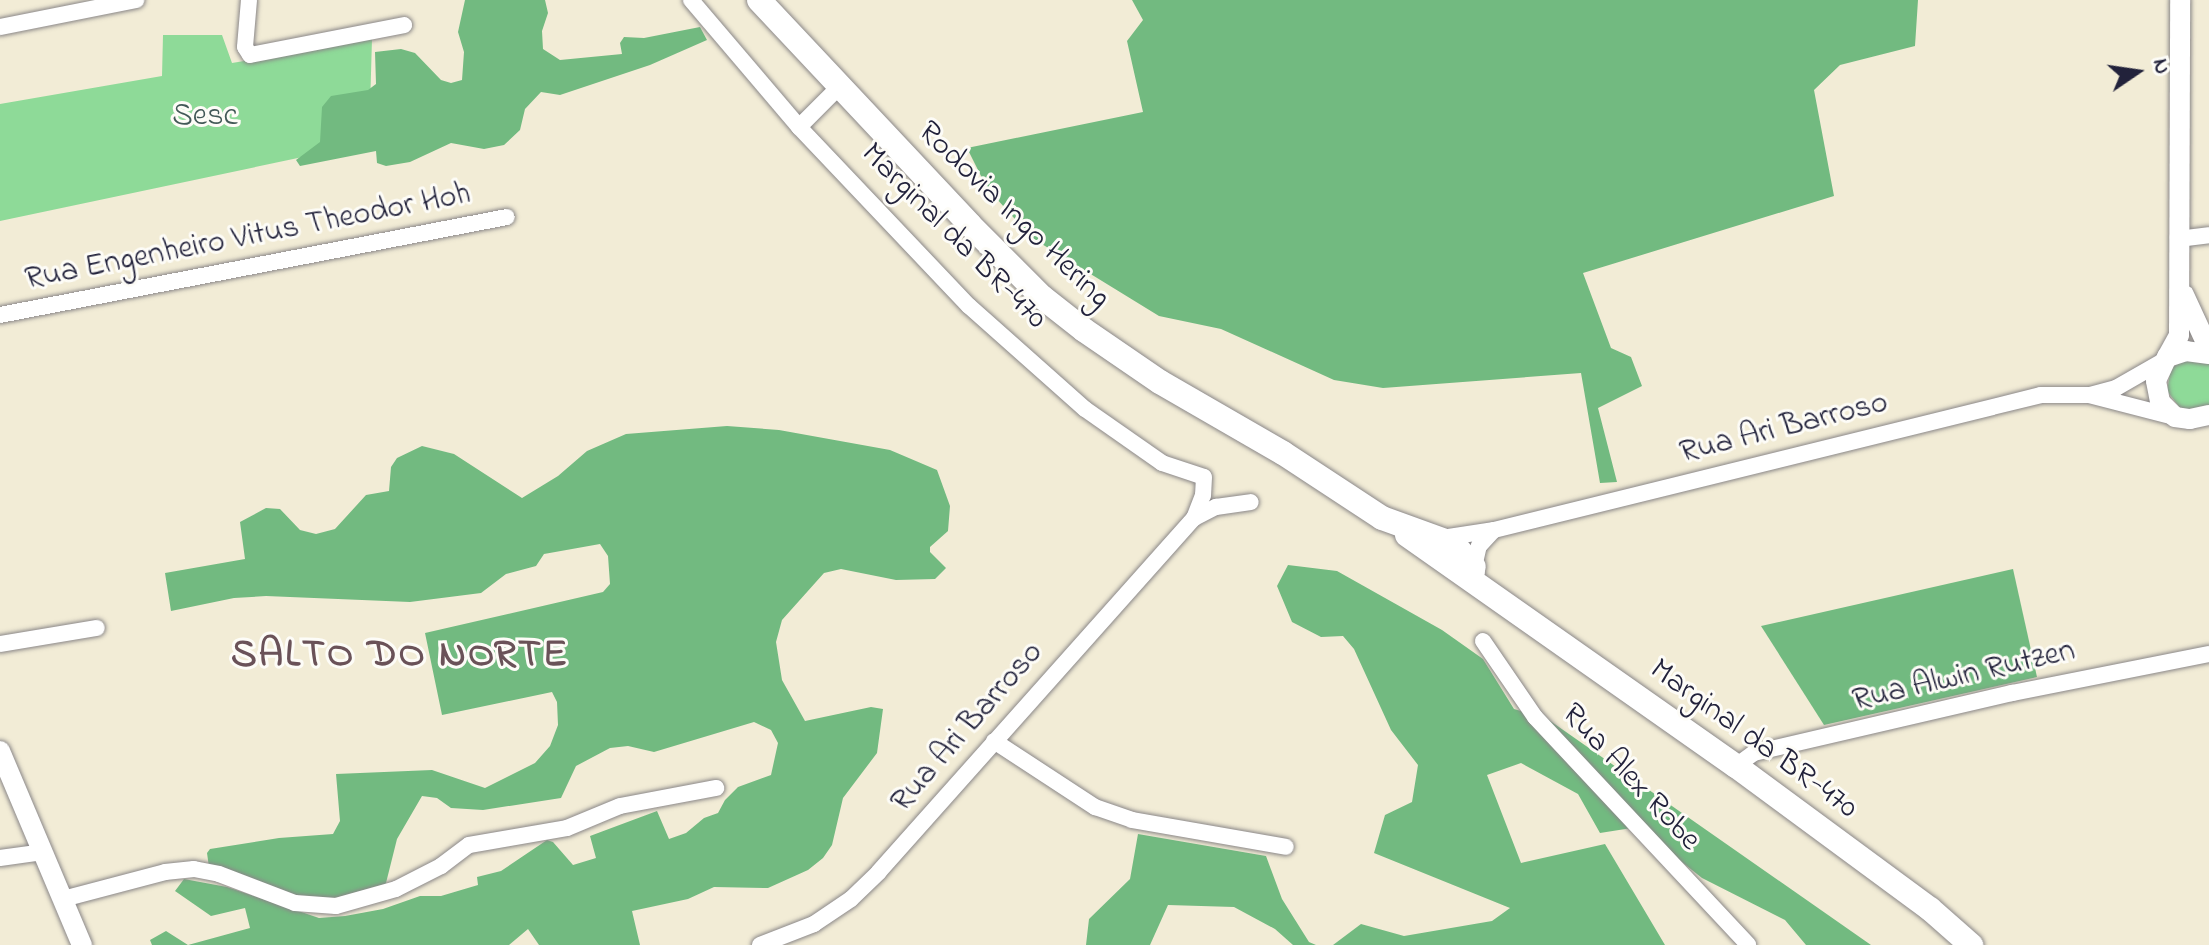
<!DOCTYPE html>
<html>
<head>
<meta charset="utf-8">
<style>
  body { margin:0 }
  #map { position:relative; width:2209px; height:945px; overflow:hidden; background:#f2ecd6; font-family:"Indie Flower",sans-serif }
  div>[style] { position:absolute }
  .green>* { inset:0; background:#8eda98 }
  .forest>* { inset:0; background:#72ba80 }
  .roads { filter:drop-shadow(0 0 2px #8a8788) drop-shadow(0 0 2px #8a8788) }
  .minor>* { height:16px; margin:-8px; padding:0 8px; transform-origin:8px; border-radius:8px; background:#fff }
  .major>* { height:20px; margin:-10px; padding:0 10px; transform-origin:10px; border-radius:10px; background:#fff }
  .highway>* { height:24px; margin:-12px; padding:0 12px; transform-origin:12px; border-radius:12px; background:#fff }
  span { translate:-50% -50%; white-space:nowrap; text-align:center; line-height:1.15; -webkit-text-stroke:6px #fdfcf7; paint-order:stroke }
  .park-label { font-size:32px; color:#425957 }
  .street-label { font-size:32px; color:#22223b }
  .district-label { font-size:40px; color:#6a5258; font-weight:700; letter-spacing:2px }
  .north { position:absolute; left:2097px; top:32px; width:80px; height:80px; -webkit-text-stroke:6px #fdfcf7; paint-order:stroke; rotate:77deg; font-size:22px; font-weight:700; line-height:32px; text-align:center; color:#22223b }
  .north::after { content:''; display:block; margin:auto; width:28px; height:36px; background:#22223b; clip-path:polygon(50% 0,100% 100%,50% 72%,0 100%) }
</style>
</head>
<body>
<div id="map">
  <div class="green">
    <i style="clip-path:polygon(163px 35px,222px 35px,232px 63px,372px 39px,369px 143px,0 221px,0 104px,162px 76px)"></i>
    <i style="clip-path:polygon(2190px 357px,2209px 364px,2209px 407px,2204px 410px,2181px 409px,2167px 391px,2171px 368px)"></i>
  </div>
  <div class="forest">
    <i style="clip-path:polygon(465px 0,545px 0,548px 13px,542px 31px,543px 49px,560px 60px,622px 54px,620px 43px,624px 37px,644px 38px,700px 27px,707px 40px,650px 65px,560px 95px,541px 92px,525px 109px,520px 130px,504px 145px,484px 149px,451px 143px,410px 162px,386px 166px,377px 163px,376px 151px,300px 166px,296px 160px,320px 142px,322px 107px,331px 96px,368px 90px,376px 84px,375px 52px,401px 49px,415px 53px,441px 80px,451px 83px,462px 80px,464px 52px,458px 32px)"></i>
    <i style="clip-path:polygon(1132px 0,1918px 0,1915px 46px,1840px 65px,1814px 90px,1834px 196px,1583px 273px,1611px 348px,1631px 357px,1642px 386px,1598px 408px,1617px 482px,1600px 483px,1581px 373px,1383px 388px,1334px 380px,1221px 329px,1159px 316px,1032px 238px,987px 188px,967px 148px,1143px 112px,1127px 41px,1143px 20px)"></i>
    <i style="clip-path:polygon(727px 426px,779px 430px,890px 450px,937px 470px,950px 506px,948px 531px,930px 547px,930px 552px,946px 568px,935px 579px,896px 580px,841px 569px,824px 573px,782px 620px,776px 642px,782px 680px,805px 721px,871px 707px,883px 709px,877px 753px,843px 798px,832px 845px,823px 858px,808px 870px,768px 888px,714px 887px,688px 899px,632px 911px,640px 945px,539px 945px,528px 929px,509px 945px,152px 945px,150px 940px,166px 931px,188px 945px,250px 928px,245px 908px,211px 916px,175px 891px,184px 879px,227px 887px,319px 918px,345px 916px,383px 909px,420px 896px,441px 896px,478px 885px,477px 877px,501px 871px,547px 840px,553px 842px,573px 865px,596px 858px,590px 836px,657px 811px,669px 839px,686px 833px,704px 818px,718px 813px,725px 800px,738px 787px,771px 775px,778px 743px,771px 730px,754px 722px,654px 752px,628px 746px,610px 748px,576px 766px,561px 798px,483px 810px,451px 808px,437px 798px,422px 796px,397px 839px,385px 887px,344px 899px,293px 896px,209px 867px,207px 853px,210px 849px,279px 838px,333px 834px,340px 821px,336px 774px,432px 770px,485px 788px,535px 763px,550px 746px,558px 725px,557px 702px,552px 692px,442px 715px,425px 633px,603px 592px,610px 584px,608px 556px,600px 544px,544px 554px,536px 566px,506px 574px,481px 593px,410px 602px,266px 596px,234px 598px,171px 611px,165px 573px,245px 559px,240px 522px,266px 508px,280px 509px,300px 530px,316px 534px,335px 529px,366px 495px,389px 491px,391px 467px,397px 458px,422px 446px,454px 454px,522px 498px,558px 476px,587px 451px,626px 434px)"></i>
    <i style="clip-path:polygon(1288px 565px,1337px 571px,1442px 630px,1483px 659px,1514px 709px,1546px 718px,1871px 945px,1806px 945px,1785px 920px,1702px 878px,1638px 827px,1600px 833px,1578px 794px,1521px 763px,1487px 775px,1521px 863px,1605px 844px,1665px 945px,1333px 945px,1361px 924px,1404px 936px,1492px 921px,1510px 908px,1374px 853px,1385px 815px,1412px 802px,1418px 765px,1391px 730px,1354px 649px,1343px 636px,1321px 637px,1292px 622px,1277px 586px)"></i>
    <i style="clip-path:polygon(2013px 569px,2037px 677px,1824px 725px,1761px 626px)"></i>
    <i style="clip-path:polygon(1138px 834px,1266px 856px,1282px 899px,1309px 942px,1316px 945px,1293px 945px,1275px 929px,1234px 907px,1168px 905px,1150px 945px,1086px 945px,1089px 919px,1130px 879px)"></i>
  </div>
  <div class="roads">
    <div class="minor">
      <i style="left:249px;top:0;width:47px;rotate:94.9deg"></i>
      <i style="left:245px;top:47px;width:9px;rotate:58deg"></i>
      <i style="left:250px;top:55px;width:157px;rotate:-11deg"></i>
      <i style="left:691px;top:0;width:167px;rotate:49.6deg"></i>
      <i style="left:799px;top:127px;width:247px;rotate:46.5deg"></i>
      <i style="left:969px;top:306px;width:155px;rotate:41.6deg"></i>
      <i style="left:1085px;top:409px;width:94px;rotate:35deg"></i>
      <i style="left:1162px;top:463px;width:44px;rotate:18.4deg"></i>
      <i style="left:1204px;top:477px;width:18px;rotate:93deg"></i>
      <i style="left:1203px;top:495px;width:25px;rotate:111deg"></i>
      <i style="left:1194px;top:518px;width:474px;rotate:131.7deg"></i>
      <i style="left:879px;top:872px;width:39px;rotate:136deg"></i>
      <i style="left:851px;top:899px;width:45px;rotate:146deg"></i>
      <i style="left:814px;top:924px;width:58px;rotate:158.7deg"></i>
      <i style="left:0;top:27px;width:139px;rotate:-11.2deg"></i>
      <i style="left:799px;top:127px;width:57px;rotate:-45deg"></i>
      <i style="left:2178px;top:239px;width:31px;rotate:-7deg"></i>
      <i style="left:0;top:315px;width:516px;rotate:-10.94deg"></i>
      <i style="left:2090px;top:395px;width:27px;rotate:-15deg"></i>
      <i style="left:2116px;top:388px;width:54px;rotate:-29.9deg"></i>
      <i style="left:1194px;top:518px;width:25px;rotate:-27deg"></i>
      <i style="left:1216px;top:507px;width:35px;rotate:-8deg"></i>
      <i style="left:1442px;top:538px;width:53px;rotate:-8.7deg"></i>
      <i style="left:1494px;top:530px;width:563px;rotate:-13.86deg"></i>
      <i style="left:2041px;top:395px;width:48px"></i>
      <i style="left:2089px;top:395px;width:88px;rotate:14.5deg"></i>
      <i style="left:1477px;top:572px;width:6px;rotate:-121deg"></i>
      <i style="left:1474px;top:567px;width:22px;rotate:-77deg"></i>
      <i style="left:1479px;top:546px;width:22px;rotate:-47deg"></i>
      <i style="left:1483px;top:641px;width:92px;rotate:55.6deg"></i>
      <i style="left:1535px;top:717px;width:312px;rotate:46.9deg"></i>
      <i style="left:0;top:644px;width:98px;rotate:-9.4deg"></i>
      <i style="left:994px;top:741px;width:121px;rotate:33.2deg"></i>
      <i style="left:1095px;top:807px;width:39px;rotate:19deg"></i>
      <i style="left:1132px;top:820px;width:156px;rotate:9.9deg"></i>
      <i style="left:1736px;top:766px;width:22px;rotate:-36deg"></i>
      <i style="left:1754px;top:753px;width:265px;rotate:-13.1deg"></i>
      <i style="left:2012px;top:693px;width:201px;rotate:-11.2deg"></i>
      <i style="left:0;top:858px;width:43px;rotate:-7.9deg"></i>
      <i style="left:63px;top:899px;width:106px;rotate:-14.8deg"></i>
      <i style="left:165px;top:872px;width:29px;rotate:-6deg"></i>
      <i style="left:194px;top:869px;width:25px;rotate:11deg"></i>
      <i style="left:219px;top:874px;width:81px;rotate:20.9deg"></i>
      <i style="left:295px;top:903px;width:41px;rotate:4.2deg"></i>
      <i style="left:336px;top:906px;width:62px;rotate:-15.8deg"></i>
      <i style="left:396px;top:889px;width:51px;rotate:-27.1deg"></i>
      <i style="left:441px;top:866px;width:35px;rotate:-37deg"></i>
      <i style="left:469px;top:845px;width:99px;rotate:-9.8deg"></i>
      <i style="left:567px;top:828px;width:57px;rotate:-22.5deg"></i>
      <i style="left:620px;top:806px;width:98px;rotate:-10.6deg"></i>
    </div>
    <div class="major">
      <i style="left:2184px;top:295px;width:60px;rotate:65.2deg"></i>
      <i style="left:2209px;top:354px;width:23px;rotate:-173deg"></i>
      <i style="left:2186px;top:351px;width:20px;rotate:162deg"></i>
      <i style="left:2167px;top:357px;width:26px;rotate:115deg"></i>
      <i style="left:2156px;top:381px;width:21px;rotate:79deg"></i>
      <i style="left:2160px;top:402px;width:21px;rotate:45deg"></i>
      <i style="left:2175px;top:417px;width:15px;rotate:8deg"></i>
      <i style="left:2190px;top:419px;width:19px;rotate:-12deg"></i>
      <i style="left:2167px;top:357px;width:25px;rotate:-61deg"></i>
      <i style="left:2179px;top:335px;width:335px;rotate:-89.8deg"></i>
      <i style="left:0;top:751px;width:211px;rotate:67.1deg"></i>
    </div>
    <div class="highway">
      <i style="left:759px;top:0;width:308px;rotate:46.8deg"></i>
      <i style="left:970px;top:225px;width:102px;rotate:45deg"></i>
      <i style="left:1042px;top:297px;width:53px;rotate:38.2deg"></i>
      <i style="left:1084px;top:330px;width:92px;rotate:34.4deg"></i>
      <i style="left:1160px;top:382px;width:142px;rotate:30deg"></i>
      <i style="left:1283px;top:453px;width:118px;rotate:33.3deg"></i>
      <i style="left:1382px;top:518px;width:77px;rotate:19.9deg"></i>
      <i style="left:1454px;top:544px;width:30px;rotate:49deg"></i>
      <i style="left:1407px;top:535px;width:402px;rotate:35.1deg"></i>
      <i style="left:1736px;top:766px;width:241px;rotate:36.4deg"></i>
      <i style="left:1930px;top:909px;width:55px;rotate:41.3deg"></i>
    </div>
  </div>
  <div class="park-label">
    <span style="left:205px;top:117px">Sesc</span>
  </div>
  <div class="street-label">
    <span style="left:1013px;top:216px;rotate:44deg">Rodovia Ingo Hering</span>
    <span style="left:953px;top:237px;rotate:45deg">Marginal da BR-470</span>
    <span style="left:248px;top:238px;rotate:-11deg">Rua Engenheiro Vitus Theodor Hoh</span>
    <span style="left:1784px;top:429px;rotate:-14deg">Rua Ari Barroso</span>
    <span style="left:1964px;top:677px;rotate:-13deg">Rua Alwin Rutzen</span>
    <span style="left:968px;top:728px;rotate:-49deg">Rua Ari Barroso</span>
    <span style="left:1753px;top:740px;rotate:36deg">Marginal da BR-470</span>
    <span style="left:1630px;top:778px;rotate:47deg">Rua Alex Robe</span>
  </div>
  <div class="district-label">
    <span style="left:400px;top:656px">SALTO DO NORTE</span>
  </div>
  <div class="north">N</div>
</div>
</body>
</html>
